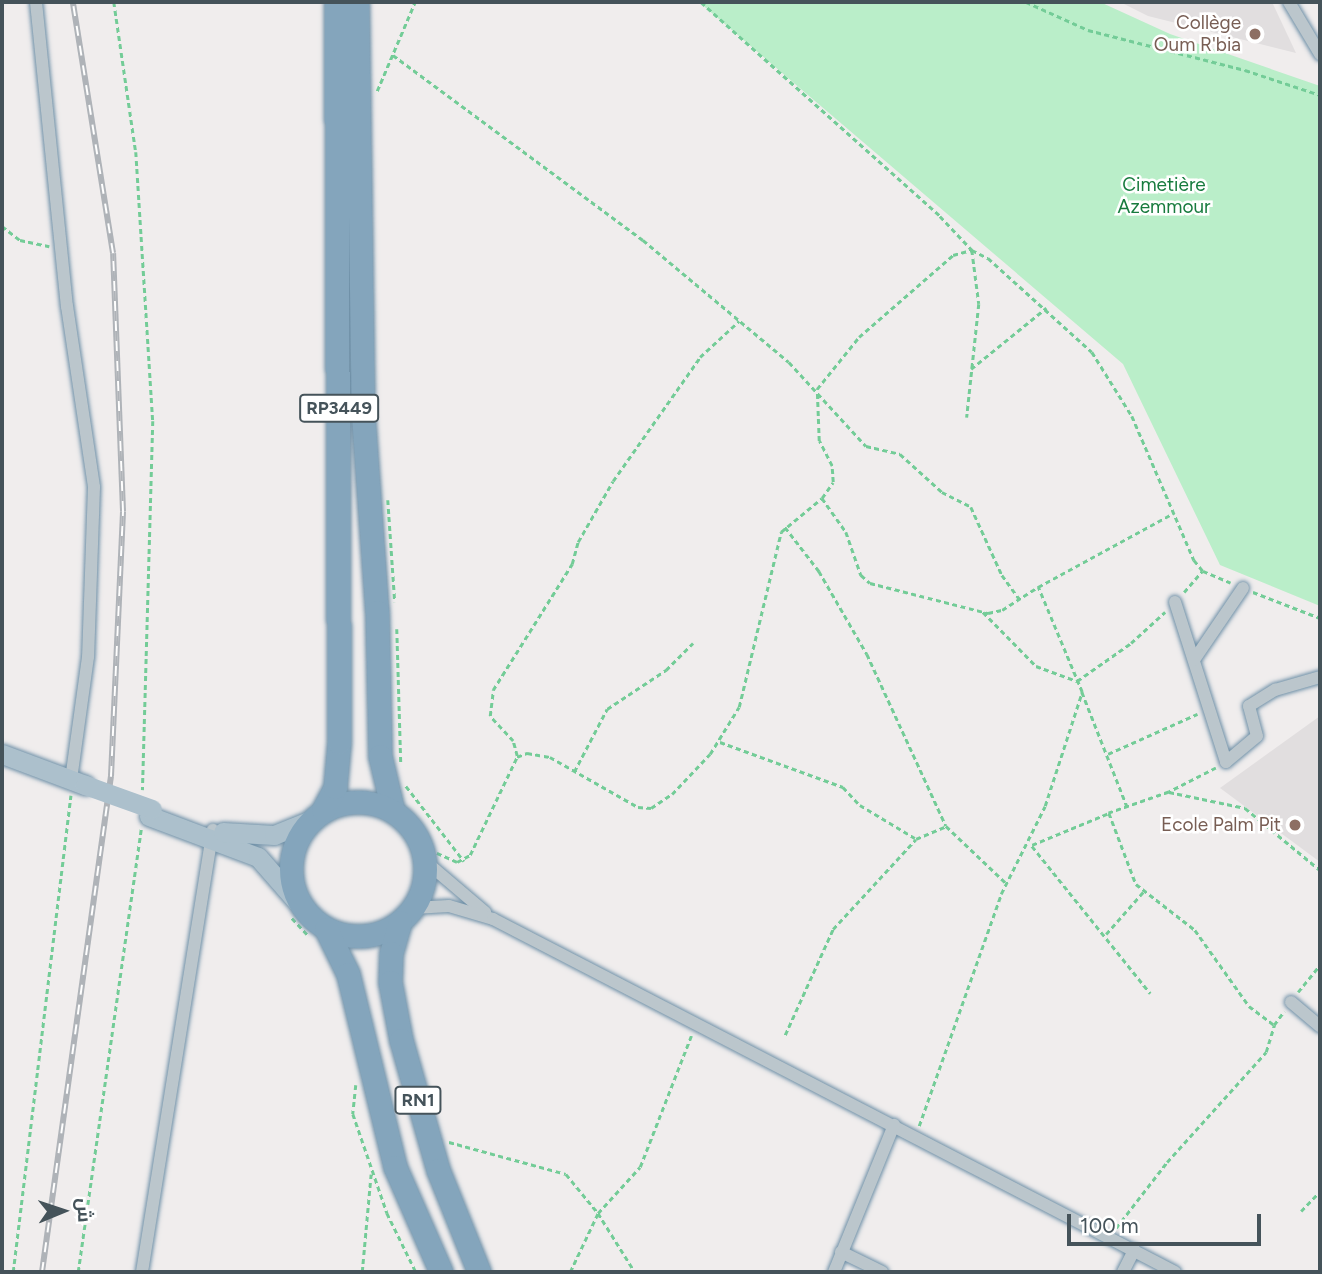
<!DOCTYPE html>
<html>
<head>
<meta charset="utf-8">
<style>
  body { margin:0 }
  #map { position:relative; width:1322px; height:1274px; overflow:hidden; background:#f0eded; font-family:Figtree,Cairo,sans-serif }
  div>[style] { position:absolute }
  .education>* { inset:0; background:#e1dedf }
  .green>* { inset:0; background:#baeec9 }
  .path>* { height:2.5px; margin-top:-1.25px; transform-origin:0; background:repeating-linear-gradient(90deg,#73cc97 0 5px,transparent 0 8.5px) }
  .roads { filter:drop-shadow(0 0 2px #7091a8) drop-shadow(0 0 2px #7091a8) }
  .street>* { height:12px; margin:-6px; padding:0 6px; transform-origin:6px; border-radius:6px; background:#bbc6cc }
  .primary>* { height:19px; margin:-9.5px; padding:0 9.5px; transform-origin:9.5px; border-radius:9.5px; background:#acc0cc }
  .highway>* { height:23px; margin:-11.5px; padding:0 11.5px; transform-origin:11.5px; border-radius:11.5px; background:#84a5bc }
  .highway>.ring { margin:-11.5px; padding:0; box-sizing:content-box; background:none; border:23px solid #84a5bc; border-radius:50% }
  .rail>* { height:6px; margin-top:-3px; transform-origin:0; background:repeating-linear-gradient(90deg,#fff 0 10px,#afb3b8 0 20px); box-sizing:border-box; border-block:2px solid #afb3b8 }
  .primary-bridge>* { height:19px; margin:-9.5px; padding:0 9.5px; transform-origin:9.5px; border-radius:9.5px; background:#acc0cc }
  .dots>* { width:19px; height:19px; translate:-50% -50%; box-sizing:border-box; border:4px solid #fff; border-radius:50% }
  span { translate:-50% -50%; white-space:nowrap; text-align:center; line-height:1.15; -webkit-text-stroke:5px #fff; paint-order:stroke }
  .shield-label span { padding:2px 5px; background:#fff; border:2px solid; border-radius:5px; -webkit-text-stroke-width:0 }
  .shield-label { font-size:18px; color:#45535a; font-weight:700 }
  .education-label { font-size:19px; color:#785e54 }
  .right { translate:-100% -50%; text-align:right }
  .park-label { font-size:19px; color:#177b3e }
  .frame { position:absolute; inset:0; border:4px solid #45535a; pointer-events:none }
  .north { position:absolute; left:28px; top:1176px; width:70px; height:70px; -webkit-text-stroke:5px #fff; paint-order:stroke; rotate:88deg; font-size:19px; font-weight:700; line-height:28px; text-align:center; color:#45535a }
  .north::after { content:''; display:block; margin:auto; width:24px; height:32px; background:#45535a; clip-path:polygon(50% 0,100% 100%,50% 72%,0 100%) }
  .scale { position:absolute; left:1067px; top:1214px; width:194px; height:32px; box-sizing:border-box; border:4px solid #45535a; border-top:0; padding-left:9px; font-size:21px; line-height:24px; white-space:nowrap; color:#45535a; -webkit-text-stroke:5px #fff; paint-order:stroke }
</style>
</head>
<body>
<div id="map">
  <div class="education">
    <i style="clip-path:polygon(1120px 2px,1272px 2px,1296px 53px,1148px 16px)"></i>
    <i style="clip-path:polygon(1320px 716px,1320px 862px,1220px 788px)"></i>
  </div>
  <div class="green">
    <i style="clip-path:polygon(699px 2px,1100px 2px,1170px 34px,1320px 86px,1320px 606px,1220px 565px,1123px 364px)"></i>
  </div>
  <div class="path">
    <i style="left:114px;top:2px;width:152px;rotate:81.7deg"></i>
    <i style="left:136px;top:152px;width:270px;rotate:86.4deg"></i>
    <i style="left:153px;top:421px;width:369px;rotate:91.6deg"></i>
    <i style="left:701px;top:2px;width:321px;rotate:41.8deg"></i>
    <i style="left:940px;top:216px;width:47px;rotate:46.7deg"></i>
    <i style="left:972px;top:250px;width:54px;rotate:82.6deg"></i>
    <i style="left:979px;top:304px;width:114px;rotate:96.1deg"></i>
    <i style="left:1026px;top:2px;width:68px;rotate:24.3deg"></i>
    <i style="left:1088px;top:30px;width:162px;rotate:14.3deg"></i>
    <i style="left:1245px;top:70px;width:79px;rotate:18.4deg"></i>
    <i style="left:393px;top:55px;width:311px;rotate:36.5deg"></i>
    <i style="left:643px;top:240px;width:190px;rotate:39.9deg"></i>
    <i style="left:789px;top:362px;width:114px;rotate:47.5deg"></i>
    <i style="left:866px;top:446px;width:35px;rotate:13deg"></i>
    <i style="left:900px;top:454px;width:57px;rotate:42.1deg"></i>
    <i style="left:942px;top:492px;width:33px;rotate:27deg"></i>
    <i style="left:971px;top:507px;width:75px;rotate:65.5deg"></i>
    <i style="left:1002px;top:575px;width:31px;rotate:54deg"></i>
    <i style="left:377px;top:91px;width:97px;rotate:-66.9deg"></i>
    <i style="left:2px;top:226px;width:23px;rotate:38deg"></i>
    <i style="left:20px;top:240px;width:30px;rotate:12deg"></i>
    <i style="left:971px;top:369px;width:97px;rotate:-39.1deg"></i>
    <i style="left:822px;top:498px;width:42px;rotate:54.8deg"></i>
    <i style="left:846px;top:532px;width:46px;rotate:70.8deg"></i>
    <i style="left:861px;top:575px;width:12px;rotate:42deg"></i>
    <i style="left:870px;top:583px;width:122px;rotate:14.3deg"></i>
    <i style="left:988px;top:613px;width:14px;rotate:-12deg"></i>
    <i style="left:1002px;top:610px;width:43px;rotate:-32.6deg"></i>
    <i style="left:388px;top:500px;width:102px;rotate:86.1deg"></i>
    <i style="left:785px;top:527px;width:56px;rotate:52.3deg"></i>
    <i style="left:819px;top:571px;width:96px;rotate:60deg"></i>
    <i style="left:867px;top:654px;width:189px;rotate:65.3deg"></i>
    <i style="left:946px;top:826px;width:83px;rotate:43.5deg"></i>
    <i style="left:1184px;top:592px;width:28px;rotate:-49deg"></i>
    <i style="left:1253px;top:592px;width:72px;rotate:21.2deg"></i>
    <i style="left:983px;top:612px;width:76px;rotate:45.5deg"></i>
    <i style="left:1036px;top:666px;width:44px;rotate:20.1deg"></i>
    <i style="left:397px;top:629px;width:133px;rotate:88.3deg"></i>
    <i style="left:1077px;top:681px;width:66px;rotate:-35.1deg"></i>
    <i style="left:1131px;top:643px;width:46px;rotate:-42.4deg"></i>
    <i style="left:1082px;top:692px;width:123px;rotate:68.5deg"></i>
    <i style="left:720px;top:742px;width:131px;rotate:20.1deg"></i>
    <i style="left:843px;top:787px;width:25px;rotate:47deg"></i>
    <i style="left:860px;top:805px;width:64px;rotate:31deg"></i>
    <i style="left:1108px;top:754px;width:98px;rotate:-24.2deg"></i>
    <i style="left:517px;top:756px;width:16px;rotate:-105deg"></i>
    <i style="left:513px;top:741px;width:34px;rotate:-133deg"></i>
    <i style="left:490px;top:716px;width:26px;rotate:-83deg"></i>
    <i style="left:493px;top:690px;width:149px;rotate:-57.9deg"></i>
    <i style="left:572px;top:564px;width:23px;rotate:-75deg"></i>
    <i style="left:578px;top:542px;width:70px;rotate:-60.2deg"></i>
    <i style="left:613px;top:481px;width:151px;rotate:-54.9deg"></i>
    <i style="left:700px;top:357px;width:53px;rotate:-42.7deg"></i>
    <i style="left:1216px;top:768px;width:53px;rotate:152.9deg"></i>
    <i style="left:1169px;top:792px;width:78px;rotate:11.9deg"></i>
    <i style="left:1245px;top:808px;width:97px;rotate:39.6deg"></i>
    <i style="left:574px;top:772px;width:71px;rotate:-62.4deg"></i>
    <i style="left:607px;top:709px;width:71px;rotate:-33.5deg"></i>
    <i style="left:666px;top:670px;width:38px;rotate:-45deg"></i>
    <i style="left:406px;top:786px;width:95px;rotate:52.3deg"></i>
    <i style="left:1169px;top:792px;width:64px;rotate:160.7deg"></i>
    <i style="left:1109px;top:813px;width:76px;rotate:69.2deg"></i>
    <i style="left:1136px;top:884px;width:75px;rotate:37.9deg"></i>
    <i style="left:1195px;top:930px;width:93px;rotate:54.6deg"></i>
    <i style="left:1249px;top:1006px;width:31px;rotate:37deg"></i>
    <i style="left:1032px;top:845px;width:83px;rotate:-22.6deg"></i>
    <i style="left:1032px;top:846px;width:189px;rotate:51.2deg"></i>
    <i style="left:437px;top:853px;width:22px;rotate:24deg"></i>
    <i style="left:457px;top:862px;width:15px;rotate:-28deg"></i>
    <i style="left:470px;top:855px;width:109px;rotate:-64.4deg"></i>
    <i style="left:517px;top:757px;width:11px;rotate:-22deg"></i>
    <i style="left:527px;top:753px;width:23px;rotate:10deg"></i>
    <i style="left:550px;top:757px;width:101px;rotate:29.6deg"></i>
    <i style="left:638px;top:807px;width:13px;rotate:4deg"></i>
    <i style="left:651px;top:808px;width:25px;rotate:-34deg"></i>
    <i style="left:672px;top:794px;width:55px;rotate:-46.5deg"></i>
    <i style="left:710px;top:754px;width:55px;rotate:-58.3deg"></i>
    <i style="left:739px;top:707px;width:180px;rotate:-76.5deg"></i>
    <i style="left:781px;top:532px;width:53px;rotate:-39.7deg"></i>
    <i style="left:822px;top:498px;width:19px;rotate:-55deg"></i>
    <i style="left:833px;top:482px;width:16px;rotate:-94deg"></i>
    <i style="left:832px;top:466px;width:28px;rotate:-117deg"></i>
    <i style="left:819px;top:441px;width:52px;rotate:-92.2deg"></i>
    <i style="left:817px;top:389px;width:67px;rotate:-51.1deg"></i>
    <i style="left:859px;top:337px;width:125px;rotate:-41.1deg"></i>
    <i style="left:953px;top:255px;width:20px;rotate:-15deg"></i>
    <i style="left:972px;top:250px;width:18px;rotate:27deg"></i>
    <i style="left:988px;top:258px;width:140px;rotate:42.1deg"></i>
    <i style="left:1092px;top:352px;width:75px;rotate:58deg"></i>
    <i style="left:1132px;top:416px;width:157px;rotate:66.7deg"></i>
    <i style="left:1194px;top:560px;width:14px;rotate:51deg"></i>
    <i style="left:1203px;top:571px;width:30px;rotate:23deg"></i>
    <i style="left:292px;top:918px;width:25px;rotate:47deg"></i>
    <i style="left:1106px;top:934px;width:56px;rotate:-48.6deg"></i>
    <i style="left:1298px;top:992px;width:35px;rotate:-51deg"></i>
    <i style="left:785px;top:1035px;width:116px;rotate:-65.6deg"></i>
    <i style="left:833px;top:929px;width:122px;rotate:-47.3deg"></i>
    <i style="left:916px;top:839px;width:33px;rotate:-23deg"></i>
    <i style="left:356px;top:1085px;width:29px;rotate:96deg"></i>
    <i style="left:353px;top:1114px;width:105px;rotate:71deg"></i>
    <i style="left:387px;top:1213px;width:66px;rotate:63.8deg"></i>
    <i style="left:919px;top:1126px;width:246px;rotate:-70.5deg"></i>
    <i style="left:1001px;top:894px;width:98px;rotate:-63.4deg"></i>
    <i style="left:1045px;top:806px;width:120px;rotate:-72deg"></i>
    <i style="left:1082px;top:692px;width:114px;rotate:-112.7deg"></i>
    <i style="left:1038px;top:587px;width:155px;rotate:-28.6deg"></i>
    <i style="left:449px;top:1142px;width:121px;rotate:15.3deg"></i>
    <i style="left:566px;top:1174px;width:50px;rotate:50.6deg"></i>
    <i style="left:598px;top:1213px;width:70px;rotate:57.9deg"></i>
    <i style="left:1301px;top:1211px;width:28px;rotate:-46deg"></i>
    <i style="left:1116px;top:1228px;width:83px;rotate:-52.3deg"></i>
    <i style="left:1167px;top:1162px;width:148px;rotate:-48deg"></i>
    <i style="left:1266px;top:1052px;width:28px;rotate:-73deg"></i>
    <i style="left:1274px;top:1025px;width:17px;rotate:-54deg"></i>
    <i style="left:13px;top:1272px;width:480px;rotate:-83.1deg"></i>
    <i style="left:78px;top:1272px;width:448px;rotate:-81.9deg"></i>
    <i style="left:362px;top:1272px;width:98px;rotate:-84.8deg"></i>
    <i style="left:570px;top:1272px;width:65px;rotate:-64.6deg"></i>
    <i style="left:598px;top:1213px;width:62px;rotate:-47.6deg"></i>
    <i style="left:640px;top:1167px;width:141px;rotate:-68.7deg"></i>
  </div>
  <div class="roads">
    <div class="street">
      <i style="left:36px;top:2px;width:306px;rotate:84.2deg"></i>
      <i style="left:67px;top:306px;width:183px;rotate:81.5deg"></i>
      <i style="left:94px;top:487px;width:170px;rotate:92deg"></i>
      <i style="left:88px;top:657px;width:124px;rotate:97.9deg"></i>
      <i style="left:1289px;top:2px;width:61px;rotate:59.2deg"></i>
      <i style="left:1175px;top:602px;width:168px;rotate:72.3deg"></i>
      <i style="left:1226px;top:762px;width:40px;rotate:-40deg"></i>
      <i style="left:1257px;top:736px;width:31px;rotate:-105deg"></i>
      <i style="left:1249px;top:706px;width:31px;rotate:-32deg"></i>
      <i style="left:1275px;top:690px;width:47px;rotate:-16.1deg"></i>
      <i style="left:1194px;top:660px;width:87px;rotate:-55.8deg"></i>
      <i style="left:425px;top:861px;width:79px;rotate:40.4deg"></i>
      <i style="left:413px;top:908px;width:36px;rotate:-3deg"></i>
      <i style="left:449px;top:906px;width:46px;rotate:16.5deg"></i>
      <i style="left:493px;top:919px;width:768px;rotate:27.37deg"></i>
      <i style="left:1291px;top:1002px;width:38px;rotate:40deg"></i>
      <i style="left:841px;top:1252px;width:46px;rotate:26deg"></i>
      <i style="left:142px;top:1272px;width:448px;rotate:-80.9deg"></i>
      <i style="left:834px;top:1272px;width:159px;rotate:-67.8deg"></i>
      <i style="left:1123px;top:1272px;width:25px;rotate:-63deg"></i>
    </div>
    <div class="primary">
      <i style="left:2px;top:754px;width:89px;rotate:20.5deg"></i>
      <i style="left:149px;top:816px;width:116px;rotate:20.6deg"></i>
      <i style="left:258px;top:857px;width:64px;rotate:48.8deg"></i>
      <i style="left:223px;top:832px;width:51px;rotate:3.4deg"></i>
      <i style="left:274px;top:835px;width:38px;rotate:-22deg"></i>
    </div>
    <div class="highway">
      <i style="left:357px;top:2px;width:412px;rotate:89.2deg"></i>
      <i style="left:363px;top:414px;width:198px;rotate:86deg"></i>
      <i style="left:377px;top:612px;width:144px;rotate:88.8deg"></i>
      <i style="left:380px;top:756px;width:57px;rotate:76.7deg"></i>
      <i class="ring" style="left:291px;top:802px;width:111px;height:111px"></i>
      <i style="left:323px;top:810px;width:26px;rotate:-62deg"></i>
      <i style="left:335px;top:787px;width:45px;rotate:-84.9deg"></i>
      <i style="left:339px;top:742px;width:740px;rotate:-90.23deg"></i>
      <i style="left:400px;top:922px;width:32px;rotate:106deg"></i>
      <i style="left:391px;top:953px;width:29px;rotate:92deg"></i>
      <i style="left:390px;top:982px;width:59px;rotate:79.3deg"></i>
      <i style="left:401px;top:1040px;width:135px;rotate:74.1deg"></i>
      <i style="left:438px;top:1170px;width:110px;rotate:68.1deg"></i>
      <i style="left:326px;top:929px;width:50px;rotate:63.9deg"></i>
      <i style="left:348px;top:974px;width:199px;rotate:76.3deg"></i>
      <i style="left:395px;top:1167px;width:115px;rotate:66.3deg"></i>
    </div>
  </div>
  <div class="rail">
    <i style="left:42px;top:1272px;width:501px;rotate:-82.08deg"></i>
    <i style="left:111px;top:776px;width:265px;rotate:-87.4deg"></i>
    <i style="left:123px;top:511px;width:258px;rotate:-92.2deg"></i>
    <i style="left:113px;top:253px;width:254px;rotate:-99.1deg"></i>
  </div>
  <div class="primary-bridge">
    <i style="left:85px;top:785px;width:71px;rotate:19.7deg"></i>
  </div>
  <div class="dots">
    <i style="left:1255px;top:34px;background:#8d6e63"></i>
    <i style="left:1295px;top:825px;background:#8d6e63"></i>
  </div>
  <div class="shield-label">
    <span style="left:339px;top:408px">RP3449</span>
    <span style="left:418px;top:1100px">RN1</span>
  </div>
  <div class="education-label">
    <span class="right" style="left:1241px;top:34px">Collège<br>Oum R'bia</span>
    <span class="right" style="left:1281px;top:825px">Ecole Palm Pit</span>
  </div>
  <div class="park-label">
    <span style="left:1164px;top:196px">Cimetière<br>Azemmour</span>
  </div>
  <div class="frame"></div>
  <div class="north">ش</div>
  <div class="scale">100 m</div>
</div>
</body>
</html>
